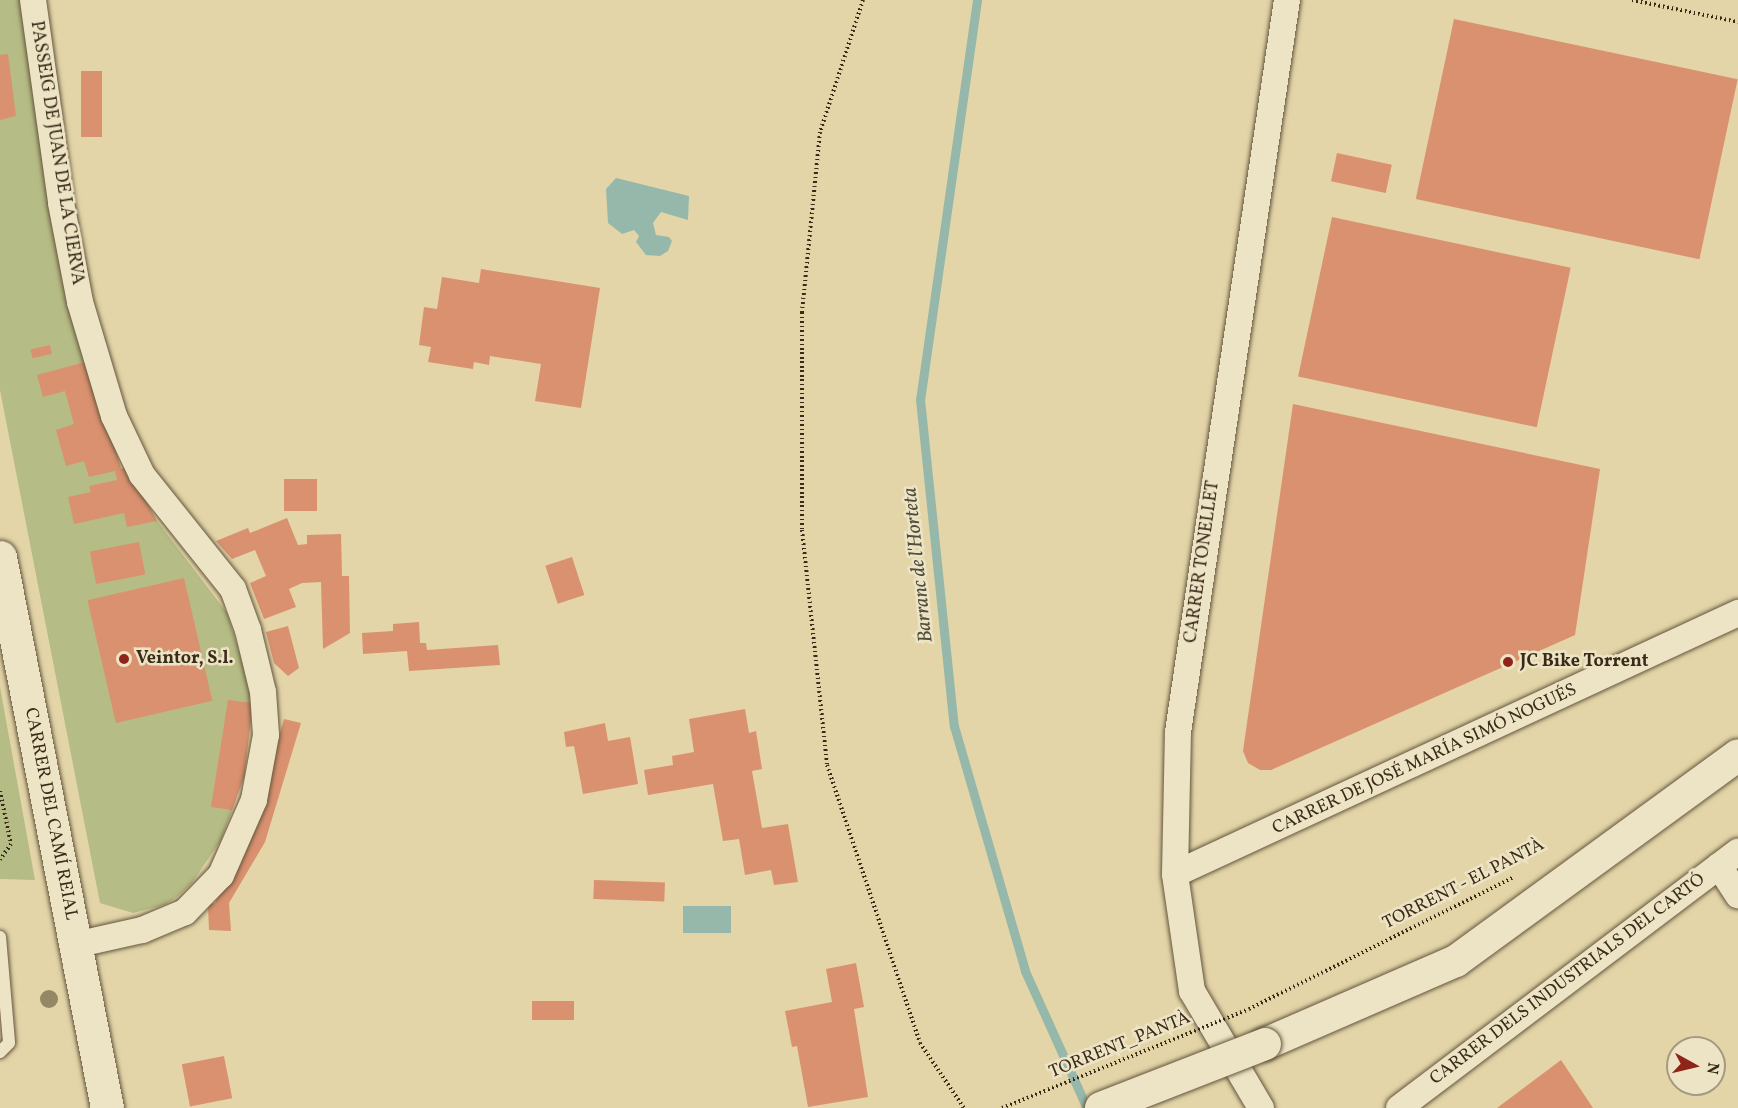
<!DOCTYPE html>
<html>
<head>
<meta charset="utf-8">
<style>
  body { margin:0 }
  #map { position:relative; width:1738px; height:1108px; overflow:hidden; background:#e3d5a8; font-family:Vollkorn,serif }
  div>[style] { position:absolute }
  .green>* { inset:0; background:#b6bc85 }
  .water>* { inset:0; background:#95b8aa; transform-origin:0 0 }
  .stream>* { height:9px; margin:-4.5px; padding:0 4.5px; transform-origin:4.5px; border-radius:4.5px; background:#95b8aa }
  .building>* { inset:0; background:#da916f; transform-origin:0 0 }
  .path>* { height:4px; margin-top:-2px; transform-origin:0; background:repeating-linear-gradient(90deg,#3a2b19 0 1.5px,transparent 0 4.5px) }
  .roads { filter:drop-shadow(0 0 2px #64563d) drop-shadow(0 0 2px #64563d) }
  .service>* { height:12px; margin:-6px; padding:0 6px; transform-origin:6px; border-radius:6px; background:#ede4c6 }
  .minor>* { height:26px; margin:-13px; padding:0 13px; transform-origin:13px; border-radius:13px; background:#ede4c6 }
  .tertiary>* { height:32px; margin:-16px; padding:0 16px; transform-origin:16px; border-radius:16px; background:#ede4c6 }
  .secondary>* { height:33px; margin:-16.5px; padding:0 16.5px; transform-origin:16.5px; border-radius:16.5px; background:#ede4c6 }
  .path-bridge>* { height:4px; margin-top:-2px; transform-origin:0; background:repeating-linear-gradient(90deg,#3a2b19 0 1.5px,transparent 0 4.5px) }
  .bridges { filter:drop-shadow(0 0 2px #64563d) drop-shadow(0 0 2px #64563d) }
  .tertiary-bridge>* { height:32px; margin:-16px; padding:0 16px; transform-origin:16px; border-radius:16px; background:#ede4c6 }
  .trees>* { width:18px; height:18px; margin:-9px; border-radius:50%; background:#948765 }
  .dots>* { width:16px; height:16px; translate:-50% -50%; box-sizing:border-box; border:3px solid #ede4c6; border-radius:50% }
  span { translate:-50% -50%; white-space:nowrap; text-align:center; line-height:1.15; -webkit-text-stroke:5px #ede4c6; paint-order:stroke }
  .street-label { font-size:18px; color:#3a2b19 }
  .poi-label { font-size:18px; color:#3a2b19; font-weight:700 }
  .left { translate:0 -50%; text-align:left }
  .water-label { font-size:20px; color:#514e3d; font-style:italic }
  .north { position:absolute; left:1666px; top:1036px; width:60px; height:60px; box-sizing:border-box; background:#ede4c6; border:2px solid #a59a81; border-radius:50%; rotate:98deg; font-size:16px; font-weight:700; line-height:24px; text-align:center; color:#3a2b19 }
  .north::after { content:''; display:block; margin:auto; width:21px; height:27px; background:#8f2418; clip-path:polygon(50% 0,100% 100%,50% 72%,0 100%) }
</style>
</head>
<body>
<div id="map">
  <div class="green">
    <i style="clip-path:polygon(0 0,26px 0,65px 278px,121px 469px,127px 467px,157px 521px,227px 613px,253px 696px,244px 777px,221px 840px,191px 884px,178px 896px,164px 905px,133px 913px,100px 903px,0 390px)"></i>
    <i style="clip-path:polygon(0 687px,35px 880px,0 879px)"></i>
  </div>
  <div class="water">
    <i style="clip-path:polygon(616px 178px,689px 196px,688px 220px,661px 212px,653px 223px,656px 235px,669px 237px,672px 241px,668px 251px,660px 256px,646px 255px,636px 242px,639px 236px,634px 230px,622px 234px,608px 223px,606px 189px)"></i>
    <i style="left:683px;top:906px;width:48px;height:27px"></i>
  </div>
  <div class="stream">
    <i style="left:977px;top:0;width:403px;rotate:98.1deg"></i>
    <i style="left:920px;top:399px;width:329px;rotate:84.1deg"></i>
    <i style="left:954px;top:726px;width:255px;rotate:73.8deg"></i>
    <i style="left:1025px;top:971px;width:150px;rotate:65.7deg"></i>
  </div>
  <div class="building">
    <i style="left:1454px;top:19px;width:290px;height:184px;rotate:12deg"></i>
    <i style="clip-path:polygon(8px 54px,16px 116px,0 120px,0 55px)"></i>
    <i style="left:81px;top:71px;width:21px;height:66px"></i>
    <i style="left:1337px;top:153px;width:56px;height:29px;rotate:12deg"></i>
    <i style="left:1332px;top:217px;width:244px;height:163px;rotate:12deg"></i>
    <i style="clip-path:polygon(481px 269px,600px 288px,581px 408px,535px 401px,541px 364px,490px 356px,489px 365px,474px 362px,473px 369px,428px 362px,431px 347px,419px 345px,424px 307px,437px 309px,442px 277px,479px 283px)"></i>
    <i style="left:50px;top:345px;width:9px;height:20px;rotate:77deg"></i>
    <i style="clip-path:polygon(89px 361px,121px 469px,127px 467px,157px 521px,127px 527px,124px 513px,74px 524px,68px 497px,91px 492px,89px 486px,117px 480px,115px 471px,89px 477px,84px 461px,66px 466px,56px 430px,74px 424px,65px 391px,43px 397px,37px 375px)"></i>
    <i style="clip-path:polygon(1293px 404px,1600px 469px,1575px 635px,1271px 770px,1260px 770px,1248px 763px,1243px 751px)"></i>
    <i style="left:284px;top:479px;width:33px;height:32px"></i>
    <i style="clip-path:polygon(287px 518px,298px 545px,307px 544px,307px 535px,341px 534px,342px 576px,349px 576px,350px 633px,323px 649px,321px 582px,302px 583px,289px 589px,296px 607px,264px 619px,250px 583px,266px 576px,255px 550px,232px 559px,216px 541px,248px 528px,250px 533px)"></i>
    <i style="left:139px;top:542px;width:33px;height:50px;rotate:79deg"></i>
    <i style="left:572px;top:557px;width:40px;height:28px;rotate:72deg"></i>
    <i style="left:184px;top:578px;width:126px;height:99px;rotate:77deg"></i>
    <i style="clip-path:polygon(419px 622px,420px 643px,426px 643px,427px 650px,498px 645px,500px 665px,409px 671px,407px 651px,363px 654px,362px 633px,393px 631px,393px 624px)"></i>
    <i style="clip-path:polygon(288px 626px,299px 668px,288px 676px,274px 663px,266px 632px)"></i>
    <i style="clip-path:polygon(228px 700px,253px 703px,244px 777px,232px 810px,211px 807px)"></i>
    <i style="clip-path:polygon(745px 709px,749px 733px,756px 731px,762px 769px,752px 771px,762px 828px,788px 824px,798px 882px,774px 885px,771px 870px,745px 875px,739px 839px,723px 841px,713px 784px,648px 795px,644px 770px,673px 765px,672px 756px,694px 752px,689px 719px)"></i>
    <i style="clip-path:polygon(284px 719px,301px 723px,265px 842px,229px 903px,231px 931px,209px 930px,208px 905px,215px 903px,256px 816px)"></i>
    <i style="clip-path:polygon(605px 723px,608px 741px,630px 737px,638px 784px,583px 794px,574px 746px,566px 747px,564px 732px)"></i>
    <i style="left:594px;top:880px;width:71px;height:19px;rotate:2deg"></i>
    <i style="clip-path:polygon(856px 963px,864px 1007px,854px 1009px,868px 1097px,808px 1107px,797px 1046px,792px 1047px,785px 1011px,832px 1002px,826px 969px)"></i>
    <i style="left:574px;top:1001px;width:19px;height:42px;rotate:90deg"></i>
    <i style="left:224px;top:1056px;width:43px;height:43px;rotate:79deg"></i>
    <i style="clip-path:polygon(1561px 1060px,1593px 1108px,1497px 1108px)"></i>
  </div>
  <div class="path">
    <i style="left:863px;top:0;width:139px;rotate:108deg"></i>
    <i style="left:820px;top:132px;width:181px;rotate:95.7deg"></i>
    <i style="left:802px;top:312px;width:218px;rotate:90deg"></i>
    <i style="left:802px;top:530px;width:236px;rotate:83.9deg"></i>
    <i style="left:827px;top:765px;width:293px;rotate:71.5deg"></i>
    <i style="left:920px;top:1043px;width:78px;rotate:55.9deg"></i>
    <i style="left:1632px;top:0;width:108px;rotate:11.7deg"></i>
    <i style="left:0;top:791px;width:54px;rotate:78.3deg"></i>
    <i style="left:11px;top:844px;width:19px;rotate:125deg"></i>
    <i style="left:1249px;top:1009px;width:296px;rotate:-26.5deg"></i>
  </div>
  <div class="roads">
    <div class="service">
      <i style="left:0;top:937px;width:106px;rotate:85.1deg"></i>
      <i style="left:9px;top:1043px;width:13px;rotate:135deg"></i>
    </div>
    <div class="minor">
      <i style="left:33px;top:0;width:205px;rotate:82.1deg"></i>
      <i style="left:61px;top:203px;width:101px;rotate:79.1deg"></i>
      <i style="left:80px;top:302px;width:119px;rotate:73.4deg"></i>
      <i style="left:114px;top:416px;width:65px;rotate:64.6deg"></i>
      <i style="left:142px;top:475px;width:146px;rotate:51.4deg"></i>
      <i style="left:233px;top:589px;width:44px;rotate:69.9deg"></i>
      <i style="left:248px;top:630px;width:64px;rotate:76.4deg"></i>
      <i style="left:263px;top:692px;width:43px;rotate:86deg"></i>
      <i style="left:266px;top:735px;width:66px;rotate:100.5deg"></i>
      <i style="left:254px;top:800px;width:82px;rotate:113.7deg"></i>
      <i style="left:221px;top:875px;width:52px;rotate:134.2deg"></i>
      <i style="left:185px;top:912px;width:47px;rotate:157.3deg"></i>
      <i style="left:142px;top:930px;width:69px;rotate:167.4deg"></i>
      <i style="left:1719px;top:866px;width:35px;rotate:57deg"></i>
      <i style="left:1175px;top:874px;width:621px;rotate:-24.87deg"></i>
      <i style="left:1261px;top:1108px;width:136px;rotate:-120.5deg"></i>
      <i style="left:1192px;top:991px;width:118px;rotate:-98.3deg"></i>
      <i style="left:1175px;top:874px;width:142px;rotate:-88.8deg"></i>
      <i style="left:1178px;top:732px;width:740px;rotate:-81.53deg"></i>
      <i style="left:1399px;top:1108px;width:425px;rotate:-37.1deg"></i>
    </div>
    <div class="tertiary">
      <i style="left:1265px;top:1044px;width:208px;rotate:-23.5deg"></i>
      <i style="left:1456px;top:961px;width:349px;rotate:-36.1deg"></i>
    </div>
    <div class="secondary">
      <i style="left:0;top:557px;width:561px;rotate:79.01deg"></i>
    </div>
  </div>
  <div class="path-bridge">
    <i style="left:1002px;top:1108px;width:266px;rotate:-21.8deg"></i>
  </div>
  <div class="bridges">
    <div class="tertiary-bridge">
      <i style="left:1101px;top:1108px;width:176px;rotate:-21.3deg"></i>
    </div>
  </div>
  <div class="trees">
    <i style="left:49px;top:999px"></i>
  </div>
  <div class="dots">
    <i style="left:124px;top:659px;background:#8f2418"></i>
    <i style="left:1508px;top:662px;background:#8f2418"></i>
  </div>
  <div class="street-label">
    <span style="left:56px;top:153px;rotate:81deg">PASSEIG DE JUAN DE LA CIERVA</span>
    <span style="left:1203px;top:562px;rotate:-82deg">CARRER TONELLET</span>
    <span style="left:1425px;top:760px;rotate:-25deg">CARRER DE JOSÉ MARÍA SIMÓ NOGUÉS</span>
    <span style="left:50px;top:814px;rotate:79deg">CARRER DEL CAMÍ REIAL</span>
    <span style="left:1464px;top:885px;rotate:-27deg">TORRENT - EL PANTÀ</span>
    <span style="left:1568px;top:980px;rotate:-37deg">CARRER DELS INDUSTRIALS DEL CARTÓ</span>
    <span style="left:1120px;top:1046px;rotate:-22deg">TORRENT_PANTÀ</span>
  </div>
  <div class="poi-label">
    <span class="left" style="left:136px;top:659px">Veintor, S.l.</span>
    <span class="left" style="left:1520px;top:662px">JC Bike Torrent</span>
  </div>
  <div class="water-label">
    <span style="left:919px;top:565px;rotate:-96deg">Barranc de l'Horteta</span>
  </div>
  <div class="north">N</div>
</div>
</body>
</html>
